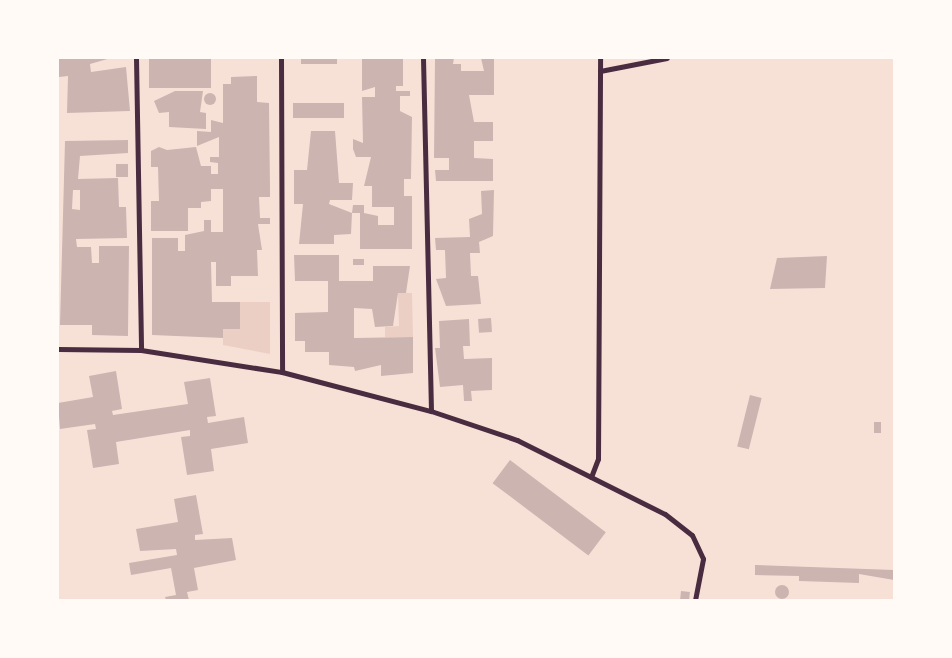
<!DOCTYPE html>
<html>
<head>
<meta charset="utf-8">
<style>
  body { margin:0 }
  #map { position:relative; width:952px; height:658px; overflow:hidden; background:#f7e1d7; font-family:Poppins,sans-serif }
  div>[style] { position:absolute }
  .green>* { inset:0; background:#ebcfc5 }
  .building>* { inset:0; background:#ccb4b1; transform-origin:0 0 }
  .round { border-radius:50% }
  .minor>* { height:5px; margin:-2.5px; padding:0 2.5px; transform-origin:2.5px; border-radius:2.5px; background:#4a2c40 }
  span { translate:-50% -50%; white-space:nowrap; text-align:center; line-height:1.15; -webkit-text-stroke:4px #fffaf5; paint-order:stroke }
  .frame { position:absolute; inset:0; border:59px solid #fffaf5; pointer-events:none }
</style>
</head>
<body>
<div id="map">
  <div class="green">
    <i style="clip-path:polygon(398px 293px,412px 293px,413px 337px,385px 337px,385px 327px,399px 326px)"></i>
    <i style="clip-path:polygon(240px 302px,270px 302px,270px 354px,223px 345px,223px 329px,240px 329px)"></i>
  </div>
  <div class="building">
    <i style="clip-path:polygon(58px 58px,111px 58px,90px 64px,91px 72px,126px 67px,130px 111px,67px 113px,68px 76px,59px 77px)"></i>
    <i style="left:149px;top:58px;width:62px;height:30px"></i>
    <i style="left:301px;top:58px;width:36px;height:6px"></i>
    <i style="clip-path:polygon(362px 58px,403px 58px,403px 86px,396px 86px,396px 91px,410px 91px,410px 96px,400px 96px,400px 111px,412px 117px,411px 179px,404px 179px,404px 196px,412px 196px,412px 249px,360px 249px,360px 213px,352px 213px,353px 205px,364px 205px,364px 213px,378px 216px,378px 225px,394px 225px,394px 207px,372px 207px,372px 186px,364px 186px,371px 157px,356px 157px,353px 149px,353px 139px,363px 143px,362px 97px,375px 97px,375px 87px,362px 91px)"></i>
    <i style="clip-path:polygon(435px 58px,454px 58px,453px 64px,461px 64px,461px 71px,484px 71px,481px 58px,494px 58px,494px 95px,469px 95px,474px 122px,493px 122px,493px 141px,474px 141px,474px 158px,493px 159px,493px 181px,436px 181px,435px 170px,449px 170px,449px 158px,434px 158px)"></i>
    <i style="clip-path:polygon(257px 76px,257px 102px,269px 103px,270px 188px,270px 197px,259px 197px,260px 218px,270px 218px,270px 224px,258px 224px,262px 250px,257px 250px,258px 276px,231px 276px,231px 286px,216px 286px,216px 262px,211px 262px,212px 302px,240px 302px,240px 329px,223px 329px,223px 338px,152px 335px,152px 238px,178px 238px,178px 251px,185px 251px,185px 235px,204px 231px,204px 220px,211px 220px,211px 232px,223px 232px,223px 189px,211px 189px,211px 201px,201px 202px,201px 208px,188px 208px,188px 231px,151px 231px,151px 201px,159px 201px,158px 167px,151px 167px,151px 151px,159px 147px,167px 150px,196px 147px,201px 166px,211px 166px,211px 174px,218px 174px,218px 163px,210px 162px,210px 157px,219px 157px,219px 137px,197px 146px,197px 131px,211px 132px,211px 120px,223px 123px,223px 84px,231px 84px,231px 77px)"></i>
    <i style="clip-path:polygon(175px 91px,203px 91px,200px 112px,206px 113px,206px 129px,169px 127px,169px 112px,159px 113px,154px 101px)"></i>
    <i class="round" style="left:204px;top:93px;width:12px;height:12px"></i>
    <i style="left:293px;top:103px;width:51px;height:15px"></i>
    <i style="clip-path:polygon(311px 131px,335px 131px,339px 183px,353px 183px,352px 200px,330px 200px,329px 204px,352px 213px,351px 234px,334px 235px,334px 244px,299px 244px,303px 204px,294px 204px,294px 170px,307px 170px)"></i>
    <i style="clip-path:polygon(evenodd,128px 140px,128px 153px,80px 156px,78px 179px,118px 178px,119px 207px,126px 207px,127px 238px,76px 239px,77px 247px,91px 247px,92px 263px,99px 263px,99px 246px,129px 246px,128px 336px,92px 335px,92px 325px,60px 325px,65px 141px,128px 140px,73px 190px,80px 190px,80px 210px,72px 209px,73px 190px)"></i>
    <i style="left:116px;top:164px;width:12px;height:13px"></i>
    <i style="clip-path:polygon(494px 190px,493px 236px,479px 242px,480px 253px,470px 253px,471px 276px,478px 276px,481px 304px,446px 306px,436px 279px,446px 278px,445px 250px,436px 250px,435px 238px,470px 237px,469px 219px,482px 214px,481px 191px)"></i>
    <i style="clip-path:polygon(294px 255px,339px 255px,339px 281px,373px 281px,373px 266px,410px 266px,406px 293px,398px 293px,393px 326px,375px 327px,372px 309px,354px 308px,354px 338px,413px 337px,413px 373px,381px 376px,381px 365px,355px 371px,354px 367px,329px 365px,329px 352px,305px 352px,305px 341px,295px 341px,295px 313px,328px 312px,328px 281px,295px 281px)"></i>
    <i style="clip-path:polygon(827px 256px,825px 288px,770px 289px,777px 258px)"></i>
    <i style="left:353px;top:259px;width:11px;height:6px"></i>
    <i style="left:491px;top:318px;width:14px;height:13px;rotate:86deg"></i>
    <i style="clip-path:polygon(469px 319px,470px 346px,463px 346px,464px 359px,492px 358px,492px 390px,471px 391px,472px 401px,464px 401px,463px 385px,440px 387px,435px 348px,440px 348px,439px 321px)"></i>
    <i style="clip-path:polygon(116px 371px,122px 409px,112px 411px,113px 415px,188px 404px,184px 382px,210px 378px,216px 416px,207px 417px,208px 423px,244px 417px,248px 443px,211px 449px,214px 471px,187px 475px,181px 437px,190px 436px,190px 430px,116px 442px,119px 464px,93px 468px,87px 430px,96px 429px,95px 424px,60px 429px,58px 403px,93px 397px,89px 376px)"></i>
    <i style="left:750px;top:395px;width:12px;height:53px;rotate:14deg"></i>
    <i style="left:874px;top:422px;width:7px;height:11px"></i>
    <i style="left:510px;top:460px;width:120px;height:29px;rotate:37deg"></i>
    <i style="clip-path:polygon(196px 495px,203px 534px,195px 535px,195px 540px,232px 538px,236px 560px,194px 568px,198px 590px,187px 592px,189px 600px,166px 600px,165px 597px,176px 595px,171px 568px,131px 575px,129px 563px,177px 555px,176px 549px,140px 551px,136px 529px,178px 522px,174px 499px)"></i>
    <i style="clip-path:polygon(755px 565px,894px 570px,894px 580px,859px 574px,859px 583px,799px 581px,799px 576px,755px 575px)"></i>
    <i class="round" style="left:775px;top:585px;width:14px;height:14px"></i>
    <i style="left:681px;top:591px;width:9px;height:9px;rotate:6deg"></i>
  </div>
  <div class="minor">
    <i style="left:136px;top:58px;width:292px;rotate:89deg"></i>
    <i style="left:281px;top:58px;width:314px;rotate:89.8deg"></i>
    <i style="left:423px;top:58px;width:353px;rotate:88.7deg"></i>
    <i style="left:600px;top:71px;width:68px;rotate:-11deg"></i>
    <i style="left:58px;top:349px;width:83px;rotate:0.7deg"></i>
    <i style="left:141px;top:350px;width:143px;rotate:8.9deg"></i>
    <i style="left:282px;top:372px;width:154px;rotate:14.7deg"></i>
    <i style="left:431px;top:411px;width:91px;rotate:18.6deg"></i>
    <i style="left:517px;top:440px;width:165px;rotate:26.6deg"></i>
    <i style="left:665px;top:514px;width:34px;rotate:38deg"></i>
    <i style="left:692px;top:535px;width:26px;rotate:65deg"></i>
    <i style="left:703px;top:559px;width:42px;rotate:101deg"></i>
    <i style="left:591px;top:477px;width:19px;rotate:-69deg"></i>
    <i style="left:598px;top:459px;width:401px;rotate:-89.7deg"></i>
  </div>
  <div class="frame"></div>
</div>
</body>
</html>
